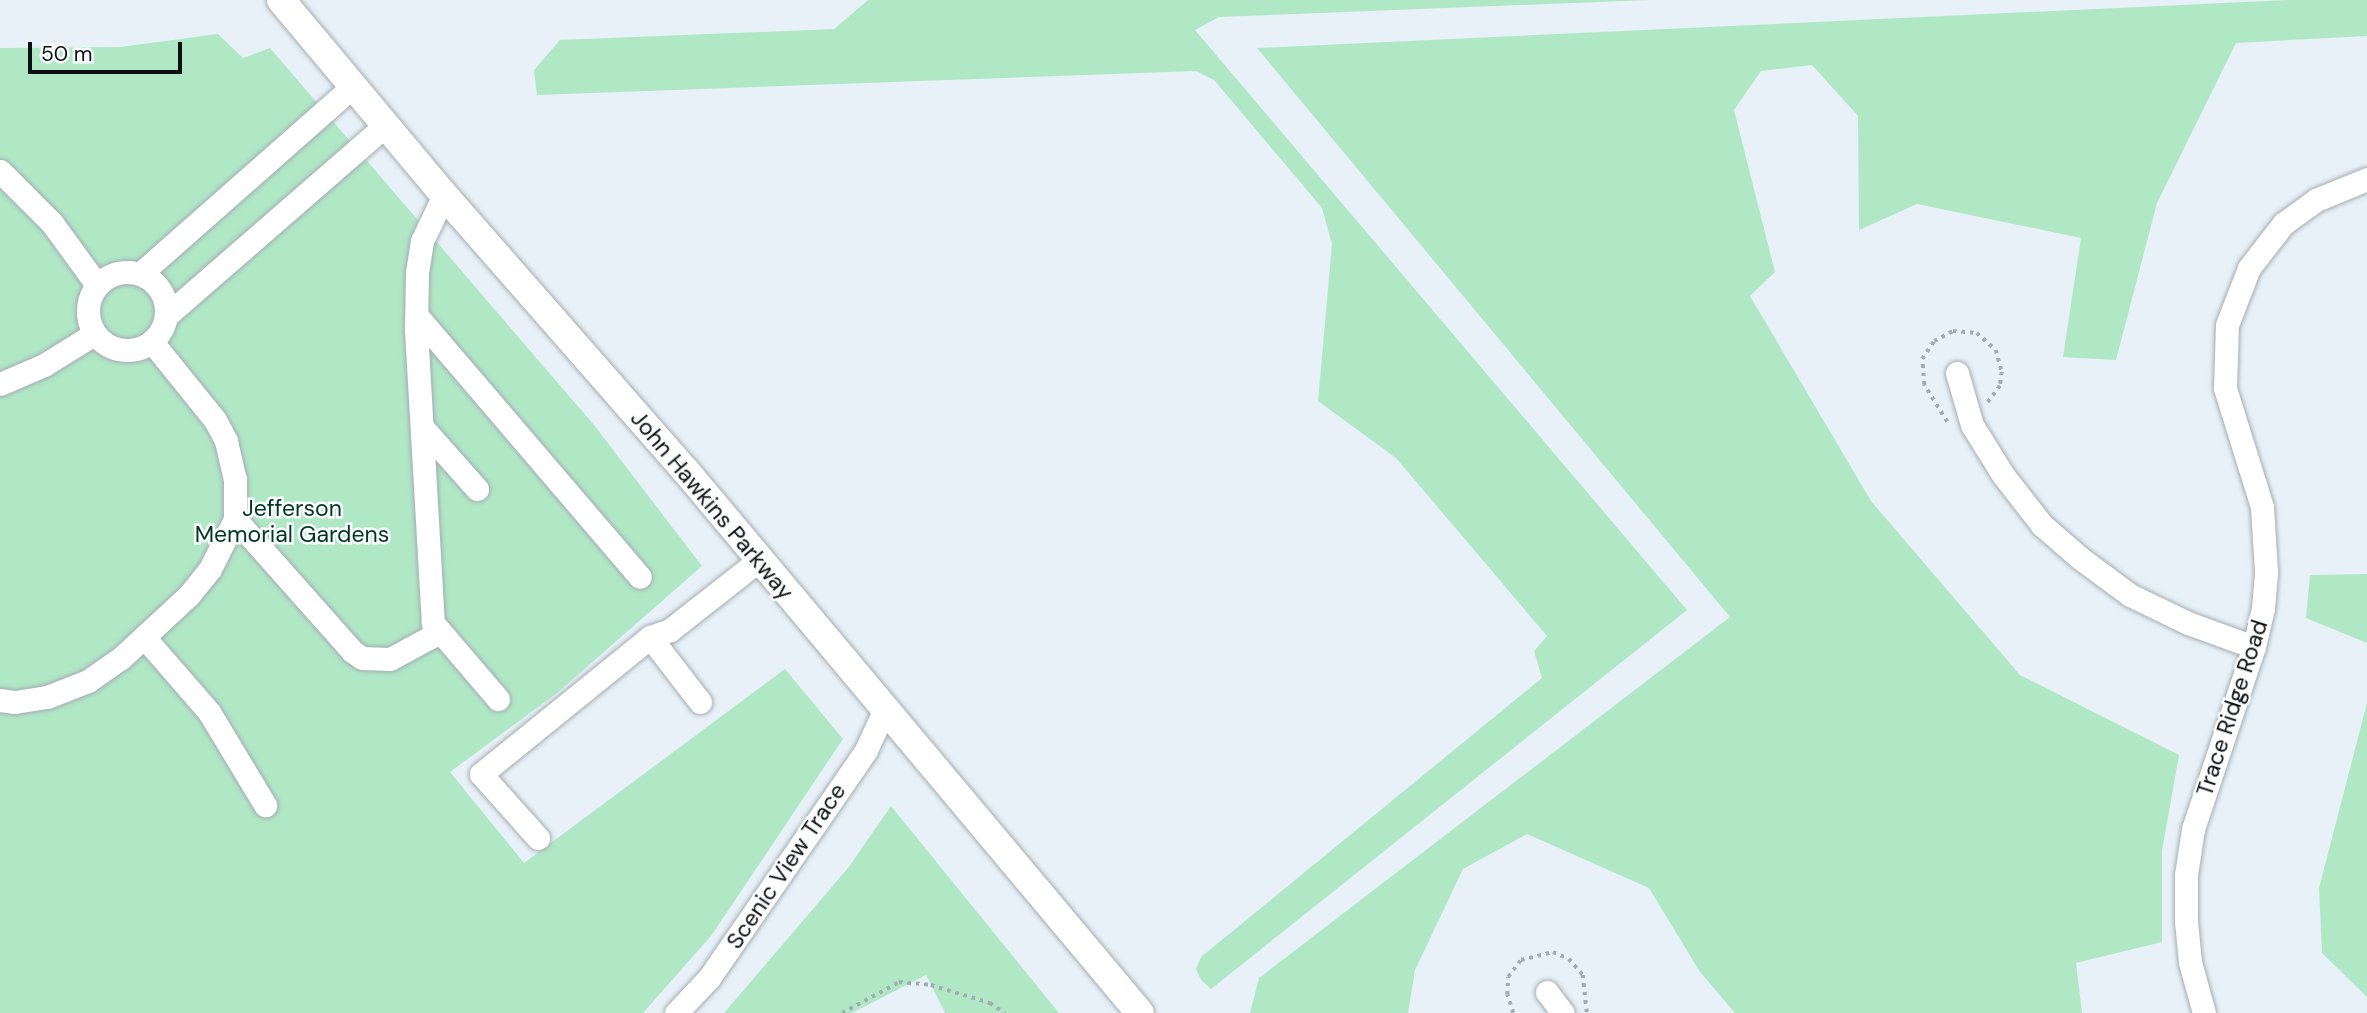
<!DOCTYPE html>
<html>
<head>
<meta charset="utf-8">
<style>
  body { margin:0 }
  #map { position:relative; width:2367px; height:1013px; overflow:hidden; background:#e8f1f8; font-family:"DM Sans",sans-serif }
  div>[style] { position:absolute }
  .green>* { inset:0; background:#b0e8c6 }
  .path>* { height:3.5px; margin-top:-1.75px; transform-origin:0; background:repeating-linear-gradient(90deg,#a5acb1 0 3.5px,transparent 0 8.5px) }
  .roads { filter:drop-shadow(0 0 2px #a4acb2) drop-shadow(0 0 2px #a4acb2) }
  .minor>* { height:23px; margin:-11.5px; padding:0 11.5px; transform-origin:11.5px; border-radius:11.5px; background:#fff }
  .minor>.ring { margin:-11.5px; padding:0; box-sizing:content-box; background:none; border:23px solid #fff; border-radius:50% }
  .major>* { height:28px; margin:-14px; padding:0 14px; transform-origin:14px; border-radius:14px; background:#fff }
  span { translate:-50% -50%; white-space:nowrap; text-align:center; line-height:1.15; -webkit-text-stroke:5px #fbfdfe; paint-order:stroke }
  .street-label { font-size:23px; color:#0d1012 }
  .park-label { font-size:23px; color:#03361f }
  .scale { position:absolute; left:28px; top:42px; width:154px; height:32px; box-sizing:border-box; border:4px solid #0d1012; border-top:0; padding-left:9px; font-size:21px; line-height:24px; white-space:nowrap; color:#0d1012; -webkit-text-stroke:5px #fbfdfe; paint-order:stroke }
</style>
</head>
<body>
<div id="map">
  <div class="green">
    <i style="clip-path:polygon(868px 0,1648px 0,1219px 17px,1195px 30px,1687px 610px,1211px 989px,1201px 980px,1196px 969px,1201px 957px,1542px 678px,1534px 651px,1547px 636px,1396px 458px,1318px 401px,1332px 244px,1322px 208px,1214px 80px,1196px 71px,537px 95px,534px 70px,560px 40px,834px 29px)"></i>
    <i style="clip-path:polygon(2287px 0,2367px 0,2367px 36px,2236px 43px,2157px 203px,2116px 360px,2063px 357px,2081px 238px,1917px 204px,1859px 230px,1858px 116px,1812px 65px,1761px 71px,1734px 110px,1775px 272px,1750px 296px,1871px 501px,2020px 675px,2179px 755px,2162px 851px,2162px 942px,2076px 963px,2082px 1013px,1735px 1013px,1700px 972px,1649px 888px,1527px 834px,1463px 869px,1415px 970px,1408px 1013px,1250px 1013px,1259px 978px,1730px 617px,1257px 48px)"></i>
    <i style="clip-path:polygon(218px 34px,243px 58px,270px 48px,594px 425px,702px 566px,557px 693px,450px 772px,524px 863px,785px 669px,843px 739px,711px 936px,643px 1013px,0 1013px,0 48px,120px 47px)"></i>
    <i style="clip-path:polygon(2367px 574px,2367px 643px,2306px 618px,2310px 575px)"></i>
    <i style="clip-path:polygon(2367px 703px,2367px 997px,2322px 953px,2319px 888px)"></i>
    <i style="clip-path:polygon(891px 806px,1059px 1013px,945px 1013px,926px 975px,852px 1013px,724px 1013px,848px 868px)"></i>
  </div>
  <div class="path">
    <i style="left:1947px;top:422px;width:44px;rotate:-121.9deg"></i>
    <i style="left:1924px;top:385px;width:26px;rotate:-94deg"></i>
    <i style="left:1922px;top:359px;width:22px;rotate:-56deg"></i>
    <i style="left:1934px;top:341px;width:21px;rotate:-28deg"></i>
    <i style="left:1953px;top:331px;width:24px;rotate:5deg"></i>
    <i style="left:1977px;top:333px;width:25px;rotate:42deg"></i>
    <i style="left:1996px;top:350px;width:23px;rotate:75deg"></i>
    <i style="left:2002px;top:372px;width:14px;rotate:98deg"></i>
    <i style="left:2000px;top:386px;width:22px;rotate:126deg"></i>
    <i style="left:842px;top:1013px;width:65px;rotate:-28.5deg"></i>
    <i style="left:899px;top:982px;width:32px;rotate:5deg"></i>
    <i style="left:931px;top:985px;width:62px;rotate:17deg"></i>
    <i style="left:990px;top:1003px;width:18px;rotate:34deg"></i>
    <i style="left:1513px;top:1013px;width:19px;rotate:-108deg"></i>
    <i style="left:1507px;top:995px;width:18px;rotate:-87deg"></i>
    <i style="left:1508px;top:977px;width:21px;rotate:-53deg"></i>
    <i style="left:1521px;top:960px;width:33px;rotate:-14deg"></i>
    <i style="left:1553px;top:952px;width:17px;rotate:24deg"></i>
    <i style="left:1569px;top:959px;width:21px;rotate:49deg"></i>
    <i style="left:1583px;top:975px;width:38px;rotate:84deg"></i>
  </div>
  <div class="roads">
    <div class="minor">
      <i style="left:0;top:171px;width:74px;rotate:45deg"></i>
      <i style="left:52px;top:223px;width:77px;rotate:54deg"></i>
      <i style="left:444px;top:195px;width:51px;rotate:115.6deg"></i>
      <i style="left:422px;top:241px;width:31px;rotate:99deg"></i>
      <i style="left:417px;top:272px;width:58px;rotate:91deg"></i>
      <i style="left:416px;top:330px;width:293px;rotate:86.7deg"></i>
      <i style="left:433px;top:623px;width:100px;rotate:49.5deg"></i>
      <i class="ring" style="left:88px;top:272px;width:55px;height:55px"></i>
      <i style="left:140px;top:274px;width:284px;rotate:-41.4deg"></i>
      <i style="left:166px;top:316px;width:293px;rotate:-41deg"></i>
      <i style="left:417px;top:316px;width:343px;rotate:49.5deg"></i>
      <i style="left:152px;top:342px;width:100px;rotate:51.1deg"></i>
      <i style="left:215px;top:420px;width:24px;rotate:62deg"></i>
      <i style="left:226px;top:441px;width:39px;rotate:77deg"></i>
      <i style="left:235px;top:479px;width:40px;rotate:90deg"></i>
      <i style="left:1957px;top:373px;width:54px;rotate:73.9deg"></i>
      <i style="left:1972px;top:425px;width:59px;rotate:58.2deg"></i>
      <i style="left:2003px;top:475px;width:63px;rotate:52deg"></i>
      <i style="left:2042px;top:525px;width:50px;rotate:41deg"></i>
      <i style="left:2080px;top:558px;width:62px;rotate:36.5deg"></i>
      <i style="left:2130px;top:595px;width:64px;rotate:25.8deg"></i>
      <i style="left:2188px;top:623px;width:70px;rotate:20deg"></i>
      <i style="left:0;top:384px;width:48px;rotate:-23.4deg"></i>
      <i style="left:44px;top:365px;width:59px;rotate:-31.8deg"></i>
      <i style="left:422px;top:427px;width:83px;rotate:48.4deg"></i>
      <i style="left:144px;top:637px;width:99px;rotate:49.1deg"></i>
      <i style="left:209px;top:712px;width:109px;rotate:58.9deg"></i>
      <i style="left:650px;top:637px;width:82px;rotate:52.4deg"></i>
      <i style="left:0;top:700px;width:15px;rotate:8deg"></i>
      <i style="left:15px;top:702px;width:32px;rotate:-9deg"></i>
      <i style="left:47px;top:697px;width:44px;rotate:-21.3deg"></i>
      <i style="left:88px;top:681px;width:39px;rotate:-35deg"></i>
      <i style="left:120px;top:659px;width:94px;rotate:-42.8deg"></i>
      <i style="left:189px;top:595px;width:33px;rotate:-51deg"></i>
      <i style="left:210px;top:569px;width:56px;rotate:-63.4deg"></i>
      <i style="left:235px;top:519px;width:176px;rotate:48.4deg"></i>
      <i style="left:352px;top:651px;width:12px;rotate:35deg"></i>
      <i style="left:362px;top:658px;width:28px;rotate:2deg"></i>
      <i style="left:390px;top:659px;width:57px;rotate:-28.4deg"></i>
      <i style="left:538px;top:838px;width:86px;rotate:-131.7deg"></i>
      <i style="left:481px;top:774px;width:218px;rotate:-39deg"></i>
      <i style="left:650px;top:637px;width:21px;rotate:-19deg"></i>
      <i style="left:670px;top:630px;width:112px;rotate:-38.1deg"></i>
      <i style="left:1547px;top:992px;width:26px;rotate:53deg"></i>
      <i style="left:676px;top:1013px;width:48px;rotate:-46.7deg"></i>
      <i style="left:709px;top:978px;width:277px;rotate:-55.4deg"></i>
      <i style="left:866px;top:750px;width:43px;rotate:-65.2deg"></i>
      <i style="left:2204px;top:1013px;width:53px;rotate:-105.4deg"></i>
      <i style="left:2190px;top:962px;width:41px;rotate:-95.6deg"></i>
      <i style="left:2186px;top:921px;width:46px;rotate:-90deg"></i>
      <i style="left:2186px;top:875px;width:47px;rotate:-81.3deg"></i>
      <i style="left:2193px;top:829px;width:192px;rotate:-71.5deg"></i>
      <i style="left:2254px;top:647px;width:40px;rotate:-77deg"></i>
      <i style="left:2263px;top:608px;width:37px;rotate:-85deg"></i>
      <i style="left:2266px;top:571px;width:64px;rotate:-93.6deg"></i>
      <i style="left:2262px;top:507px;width:125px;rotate:-107.3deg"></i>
      <i style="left:2225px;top:388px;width:63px;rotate:-88.2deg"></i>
      <i style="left:2227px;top:325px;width:61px;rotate:-68.9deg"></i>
      <i style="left:2249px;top:268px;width:56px;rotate:-52.3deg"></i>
      <i style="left:2283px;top:224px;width:41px;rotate:-36deg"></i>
      <i style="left:2316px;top:200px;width:55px;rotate:-22.4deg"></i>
    </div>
    <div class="major">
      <i style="left:281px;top:0;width:254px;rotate:50.1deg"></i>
      <i style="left:444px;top:195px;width:366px;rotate:48.8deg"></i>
      <i style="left:685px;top:470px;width:708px;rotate:50.04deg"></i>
    </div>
  </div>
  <div class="street-label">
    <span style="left:712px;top:505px;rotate:50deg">John Hawkins Parkway</span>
    <span style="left:2232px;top:708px;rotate:-72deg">Trace Ridge Road</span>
    <span style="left:786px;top:866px;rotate:-56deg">Scenic View Trace</span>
  </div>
  <div class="park-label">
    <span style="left:292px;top:521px">Jefferson<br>Memorial Gardens</span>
  </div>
  <div class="scale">50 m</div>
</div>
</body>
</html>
